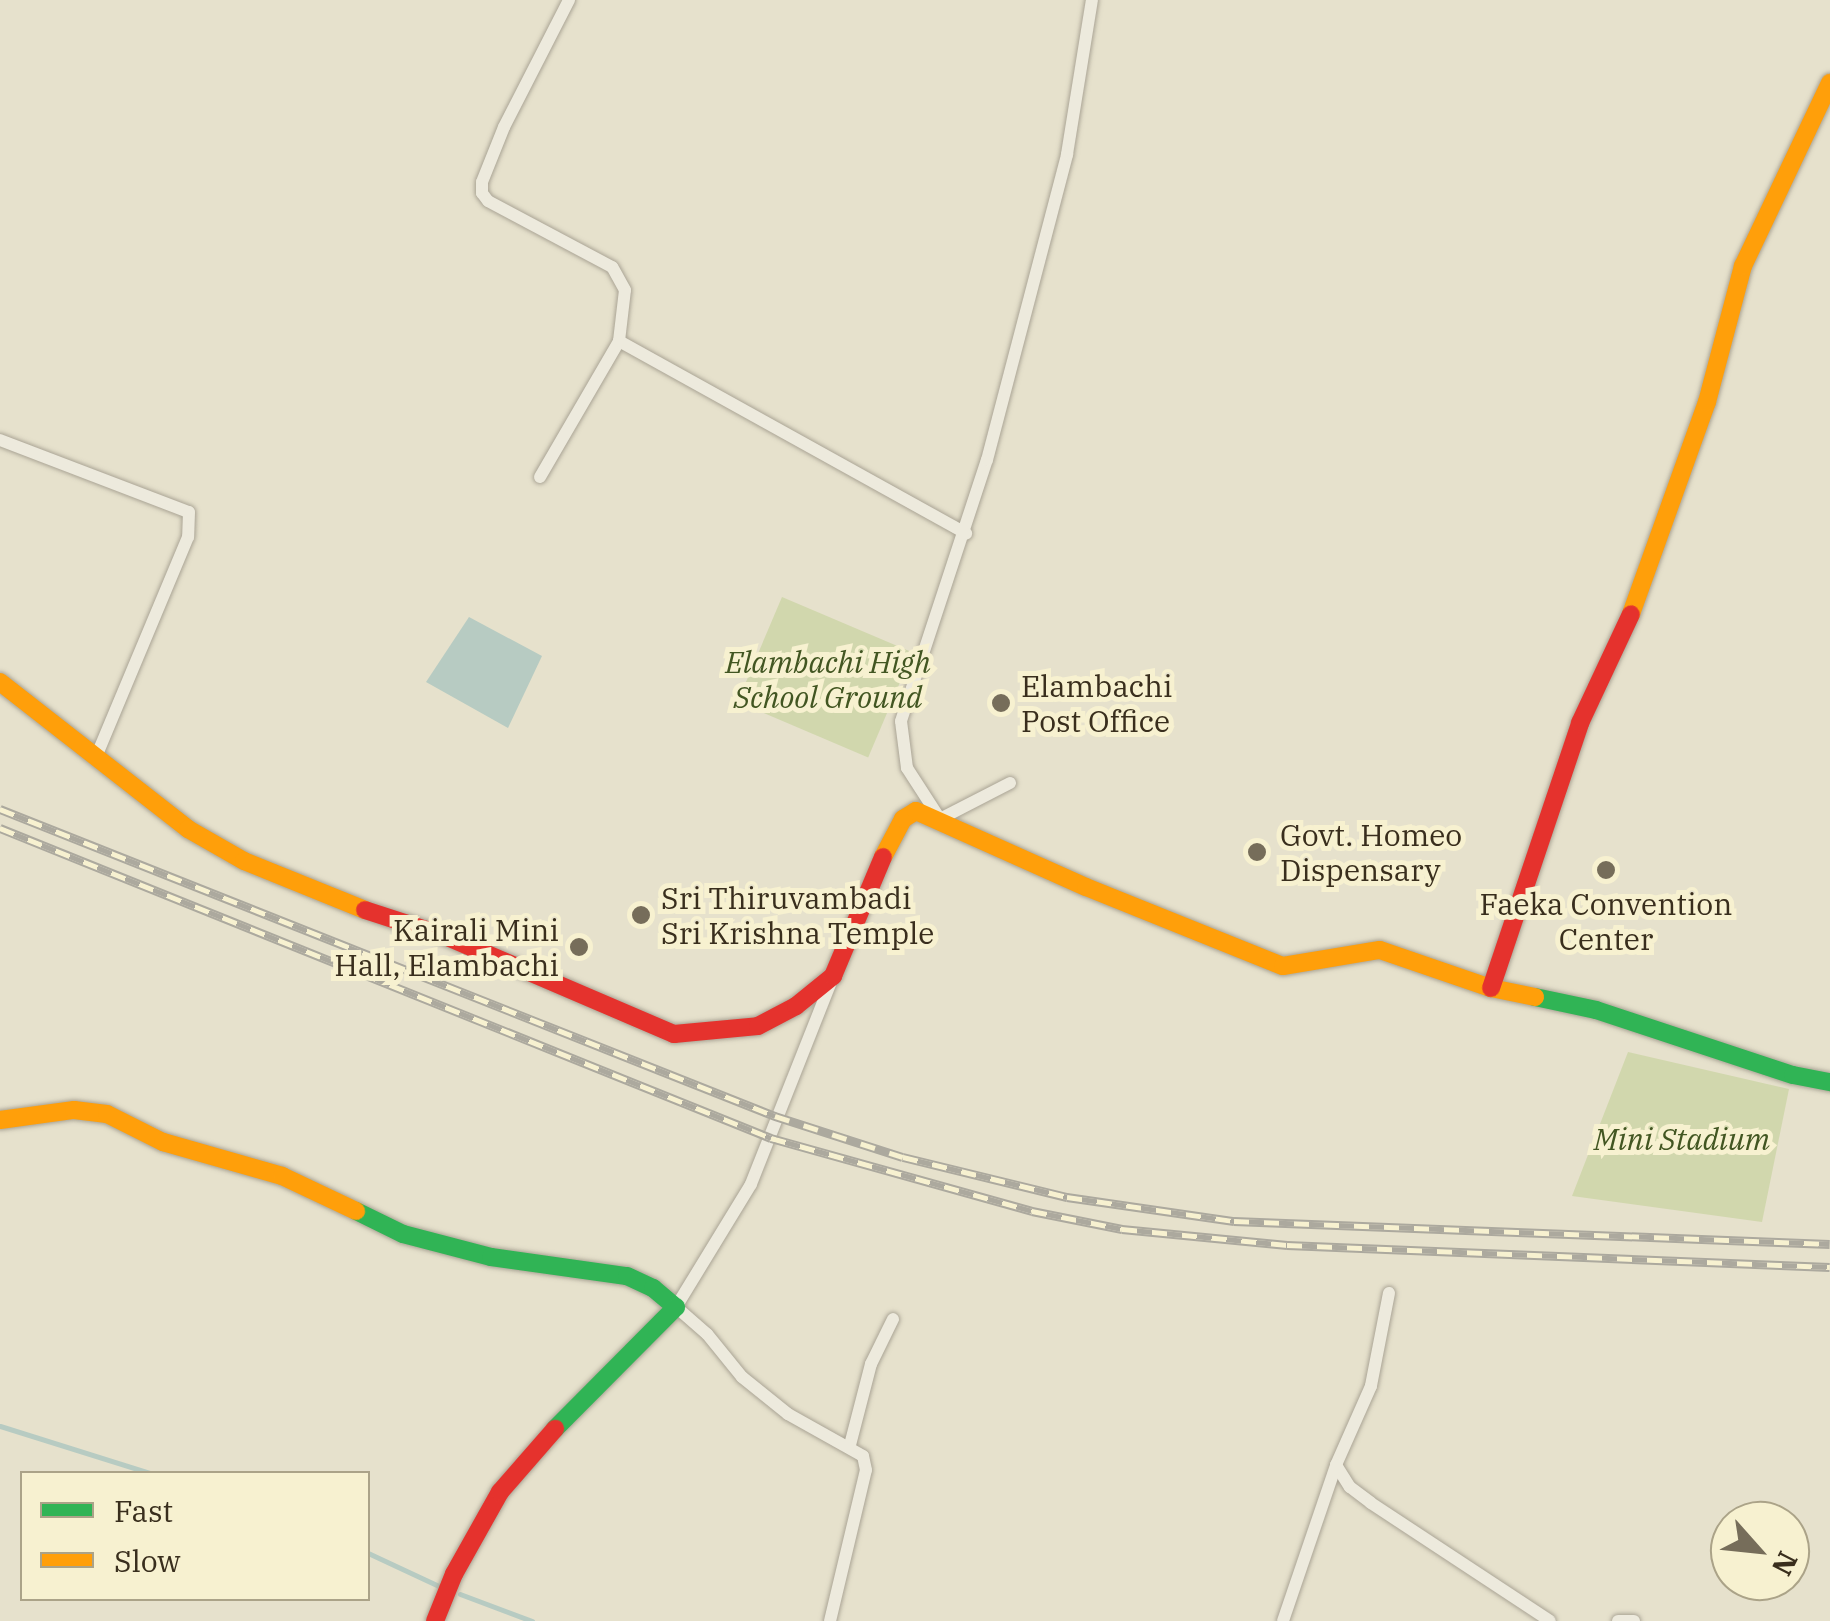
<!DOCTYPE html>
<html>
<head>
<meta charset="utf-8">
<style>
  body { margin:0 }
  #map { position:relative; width:1830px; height:1621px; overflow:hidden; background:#e6e1cc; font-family:"IBM Plex Serif",serif }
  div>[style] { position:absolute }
  .green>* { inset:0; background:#d1d7ad; transform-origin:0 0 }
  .water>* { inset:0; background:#b7cbc2 }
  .stream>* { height:5px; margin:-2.5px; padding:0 2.5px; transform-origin:2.5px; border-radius:2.5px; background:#b7cbc2 }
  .roads { filter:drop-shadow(0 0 2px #aaa495) drop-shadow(0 0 2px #aaa495) }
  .street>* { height:12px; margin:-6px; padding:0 6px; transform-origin:6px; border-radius:6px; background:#edeadd }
  .fast>* { height:18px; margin:-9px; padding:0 9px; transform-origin:9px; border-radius:9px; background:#30b455 }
  .slow>* { height:18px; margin:-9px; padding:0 9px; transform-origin:9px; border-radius:9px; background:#ff9f0a }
  .jam>* { height:18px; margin:-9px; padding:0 9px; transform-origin:9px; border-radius:9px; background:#e5322d }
  .rail>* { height:9px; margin-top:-4.5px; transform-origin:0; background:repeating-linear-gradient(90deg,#f7f1d0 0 15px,#aca99e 0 30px); box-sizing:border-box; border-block:2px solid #aca99e }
  .dots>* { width:28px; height:28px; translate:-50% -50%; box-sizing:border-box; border:5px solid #f7f1d0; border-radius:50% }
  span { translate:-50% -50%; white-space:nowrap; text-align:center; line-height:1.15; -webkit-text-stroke:10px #f7f1d0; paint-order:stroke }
  .park-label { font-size:30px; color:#425622; font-style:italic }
  .poi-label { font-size:30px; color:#392e1d }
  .left { translate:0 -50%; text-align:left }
  .right { translate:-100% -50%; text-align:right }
  .legend { position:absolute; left:20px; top:1471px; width:350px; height:130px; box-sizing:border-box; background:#f7f1d0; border:2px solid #aba388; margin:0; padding:12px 18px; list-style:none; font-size:30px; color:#392e1d }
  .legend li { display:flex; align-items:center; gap:20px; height:50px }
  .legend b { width:50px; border:2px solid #aba388 }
  .north { position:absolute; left:1710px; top:1501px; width:100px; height:100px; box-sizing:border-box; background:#f7f1d0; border:2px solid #aba388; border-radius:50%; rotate:117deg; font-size:28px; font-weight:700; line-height:40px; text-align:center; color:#392e1d }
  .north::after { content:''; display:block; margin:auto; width:35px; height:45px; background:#766d5a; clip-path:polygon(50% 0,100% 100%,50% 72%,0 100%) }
</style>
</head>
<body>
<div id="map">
  <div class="green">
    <i style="left:782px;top:597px;width:142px;height:114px;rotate:23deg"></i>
    <i style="clip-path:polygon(1628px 1052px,1789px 1089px,1762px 1222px,1572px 1196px)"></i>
  </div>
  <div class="water">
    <i style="clip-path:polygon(469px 617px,542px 656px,508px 728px,426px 682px)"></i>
  </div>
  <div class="stream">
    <i style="left:0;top:1426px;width:160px;rotate:17.4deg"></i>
    <i style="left:368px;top:1553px;width:81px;rotate:25deg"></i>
    <i style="left:460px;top:1594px;width:77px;rotate:20.6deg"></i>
  </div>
  <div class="roads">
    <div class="street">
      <i style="left:619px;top:341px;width:397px;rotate:29deg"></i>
      <i style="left:0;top:440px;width:202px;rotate:20.9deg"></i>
      <i style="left:189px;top:512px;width:25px;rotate:92deg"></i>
      <i style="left:188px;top:537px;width:236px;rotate:112.7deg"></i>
      <i style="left:540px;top:477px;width:157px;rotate:-59.8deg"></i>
      <i style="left:619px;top:341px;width:51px;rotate:-83.3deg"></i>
      <i style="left:625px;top:290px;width:26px;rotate:-119deg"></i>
      <i style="left:612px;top:267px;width:140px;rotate:-152deg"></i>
      <i style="left:488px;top:201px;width:10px;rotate:-127deg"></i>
      <i style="left:482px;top:193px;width:11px;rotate:-90deg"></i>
      <i style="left:482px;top:182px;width:59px;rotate:-68.2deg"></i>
      <i style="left:504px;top:127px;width:143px;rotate:-62.9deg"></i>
      <i style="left:1010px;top:783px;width:79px;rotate:152.8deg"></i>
      <i style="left:940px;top:819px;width:61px;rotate:-122.9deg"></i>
      <i style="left:907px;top:768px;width:47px;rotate:-97.3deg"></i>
      <i style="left:901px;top:721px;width:275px;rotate:-71.8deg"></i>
      <i style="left:987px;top:460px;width:316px;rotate:-75.3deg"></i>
      <i style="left:1067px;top:154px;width:156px;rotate:-80.8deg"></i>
      <i style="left:1389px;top:1293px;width:95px;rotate:101deg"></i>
      <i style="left:1371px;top:1386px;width:86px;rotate:113.9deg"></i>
      <i style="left:1336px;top:1465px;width:26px;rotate:58deg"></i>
      <i style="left:1350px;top:1487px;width:26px;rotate:37deg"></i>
      <i style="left:1371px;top:1503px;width:214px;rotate:33.4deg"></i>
      <i style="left:850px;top:1445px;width:84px;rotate:-75.5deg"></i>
      <i style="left:871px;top:1364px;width:50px;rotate:-63.9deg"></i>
      <i style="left:830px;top:1621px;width:155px;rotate:-76.6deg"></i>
      <i style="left:866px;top:1470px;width:14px;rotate:-102deg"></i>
      <i style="left:863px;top:1456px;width:86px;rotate:-150.8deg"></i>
      <i style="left:788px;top:1414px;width:59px;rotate:-141.2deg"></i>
      <i style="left:742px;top:1377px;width:55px;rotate:-129.1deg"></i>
      <i style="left:707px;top:1334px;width:41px;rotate:-138.9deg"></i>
      <i style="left:676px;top:1307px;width:144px;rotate:-58.6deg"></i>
      <i style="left:751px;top:1184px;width:220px;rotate:-68.4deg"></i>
      <i style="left:1283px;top:1621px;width:165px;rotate:-71.2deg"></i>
      <i style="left:1618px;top:1621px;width:16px"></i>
    </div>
    <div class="fast">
      <i style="left:1535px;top:997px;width:62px;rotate:12deg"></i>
      <i style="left:1596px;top:1010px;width:207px;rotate:18.3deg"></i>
      <i style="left:1793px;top:1075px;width:38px;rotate:11deg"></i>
      <i style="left:356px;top:1211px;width:52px;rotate:26.1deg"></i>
      <i style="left:403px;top:1234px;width:91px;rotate:14.6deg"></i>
      <i style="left:491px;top:1257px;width:137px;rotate:8deg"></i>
      <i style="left:627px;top:1276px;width:29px;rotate:25deg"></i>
      <i style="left:653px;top:1288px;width:30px;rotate:40deg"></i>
      <i style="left:676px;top:1307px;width:172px;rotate:134.8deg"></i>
    </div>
    <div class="slow">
      <i style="left:1631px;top:614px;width:225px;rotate:-70.3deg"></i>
      <i style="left:1707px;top:402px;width:141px;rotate:-75.2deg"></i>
      <i style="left:1743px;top:266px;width:203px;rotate:-64.6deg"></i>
      <i style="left:0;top:682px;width:239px;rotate:38deg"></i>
      <i style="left:188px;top:829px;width:64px;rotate:29.7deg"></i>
      <i style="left:244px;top:861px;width:131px;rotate:22deg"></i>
      <i style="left:883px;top:857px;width:43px;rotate:-62.2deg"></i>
      <i style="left:903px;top:819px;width:15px;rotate:-32deg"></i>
      <i style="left:916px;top:811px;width:186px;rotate:24.1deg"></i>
      <i style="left:1086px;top:887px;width:212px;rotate:21.9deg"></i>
      <i style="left:1283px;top:966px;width:98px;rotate:-9.4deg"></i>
      <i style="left:1380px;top:950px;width:117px;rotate:18.9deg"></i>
      <i style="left:1491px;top:988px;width:45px;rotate:11.6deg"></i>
      <i style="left:0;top:1120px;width:75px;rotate:-7.7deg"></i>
      <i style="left:74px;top:1110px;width:33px;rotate:7deg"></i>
      <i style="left:107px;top:1114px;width:63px;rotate:26.6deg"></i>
      <i style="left:163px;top:1142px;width:124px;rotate:15.9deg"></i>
      <i style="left:282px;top:1176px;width:82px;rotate:25.3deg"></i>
    </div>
    <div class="jam">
      <i style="left:365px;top:910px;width:84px;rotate:18deg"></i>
      <i style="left:445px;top:936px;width:249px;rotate:23.2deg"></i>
      <i style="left:674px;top:1034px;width:84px;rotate:-5.4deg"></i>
      <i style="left:758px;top:1026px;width:43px;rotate:-27.8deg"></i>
      <i style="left:796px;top:1006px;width:48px;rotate:-39deg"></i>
      <i style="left:833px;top:976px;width:129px;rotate:-67.2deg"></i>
      <i style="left:1491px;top:988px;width:280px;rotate:-71.4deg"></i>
      <i style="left:1580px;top:723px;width:120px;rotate:-64.9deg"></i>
      <i style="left:435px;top:1621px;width:51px;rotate:-68deg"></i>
      <i style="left:454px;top:1574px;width:94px;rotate:-60.7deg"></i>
      <i style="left:500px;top:1492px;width:84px;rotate:-48.9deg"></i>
    </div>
  </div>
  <div class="rail">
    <i style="left:0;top:809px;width:834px;rotate:21.61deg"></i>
    <i style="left:775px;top:1116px;width:134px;rotate:17.8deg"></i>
    <i style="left:903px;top:1157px;width:169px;rotate:13.7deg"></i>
    <i style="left:1067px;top:1197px;width:169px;rotate:8.2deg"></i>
    <i style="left:1234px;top:1221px;width:596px;rotate:2.21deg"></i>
    <i style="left:0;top:828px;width:831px;rotate:21.9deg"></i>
    <i style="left:771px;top:1138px;width:271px;rotate:15.6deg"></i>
    <i style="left:1032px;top:1211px;width:92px;rotate:11.3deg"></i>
    <i style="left:1122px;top:1229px;width:166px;rotate:5.5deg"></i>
    <i style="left:1287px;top:1245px;width:543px;rotate:2.32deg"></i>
  </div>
  <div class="dots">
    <i style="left:1001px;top:703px;background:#766d5a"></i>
    <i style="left:1257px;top:852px;background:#766d5a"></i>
    <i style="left:1606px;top:870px;background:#766d5a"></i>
    <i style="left:641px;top:915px;background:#766d5a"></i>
    <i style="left:579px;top:947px;background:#766d5a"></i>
  </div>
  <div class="park-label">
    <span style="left:828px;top:679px">Elambachi High<br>School Ground</span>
    <span style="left:1682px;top:1139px">Mini Stadium</span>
  </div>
  <div class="poi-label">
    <span class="left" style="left:1021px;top:703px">Elambachi<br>Post Office</span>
    <span class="left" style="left:1280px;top:852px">Govt. Homeo<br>Dispensary</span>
    <span class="left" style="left:661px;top:915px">Sri Thiruvambadi<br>Sri Krishna Temple</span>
    <span style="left:1606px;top:921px">Faeka Convention<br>Center</span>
    <span class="right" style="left:559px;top:947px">Kairali Mini<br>Hall, Elambachi</span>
  </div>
  <ul class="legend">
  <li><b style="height:12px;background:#30b455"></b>Fast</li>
  <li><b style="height:12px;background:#ff9f0a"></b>Slow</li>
  </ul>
  <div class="north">N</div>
</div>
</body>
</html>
